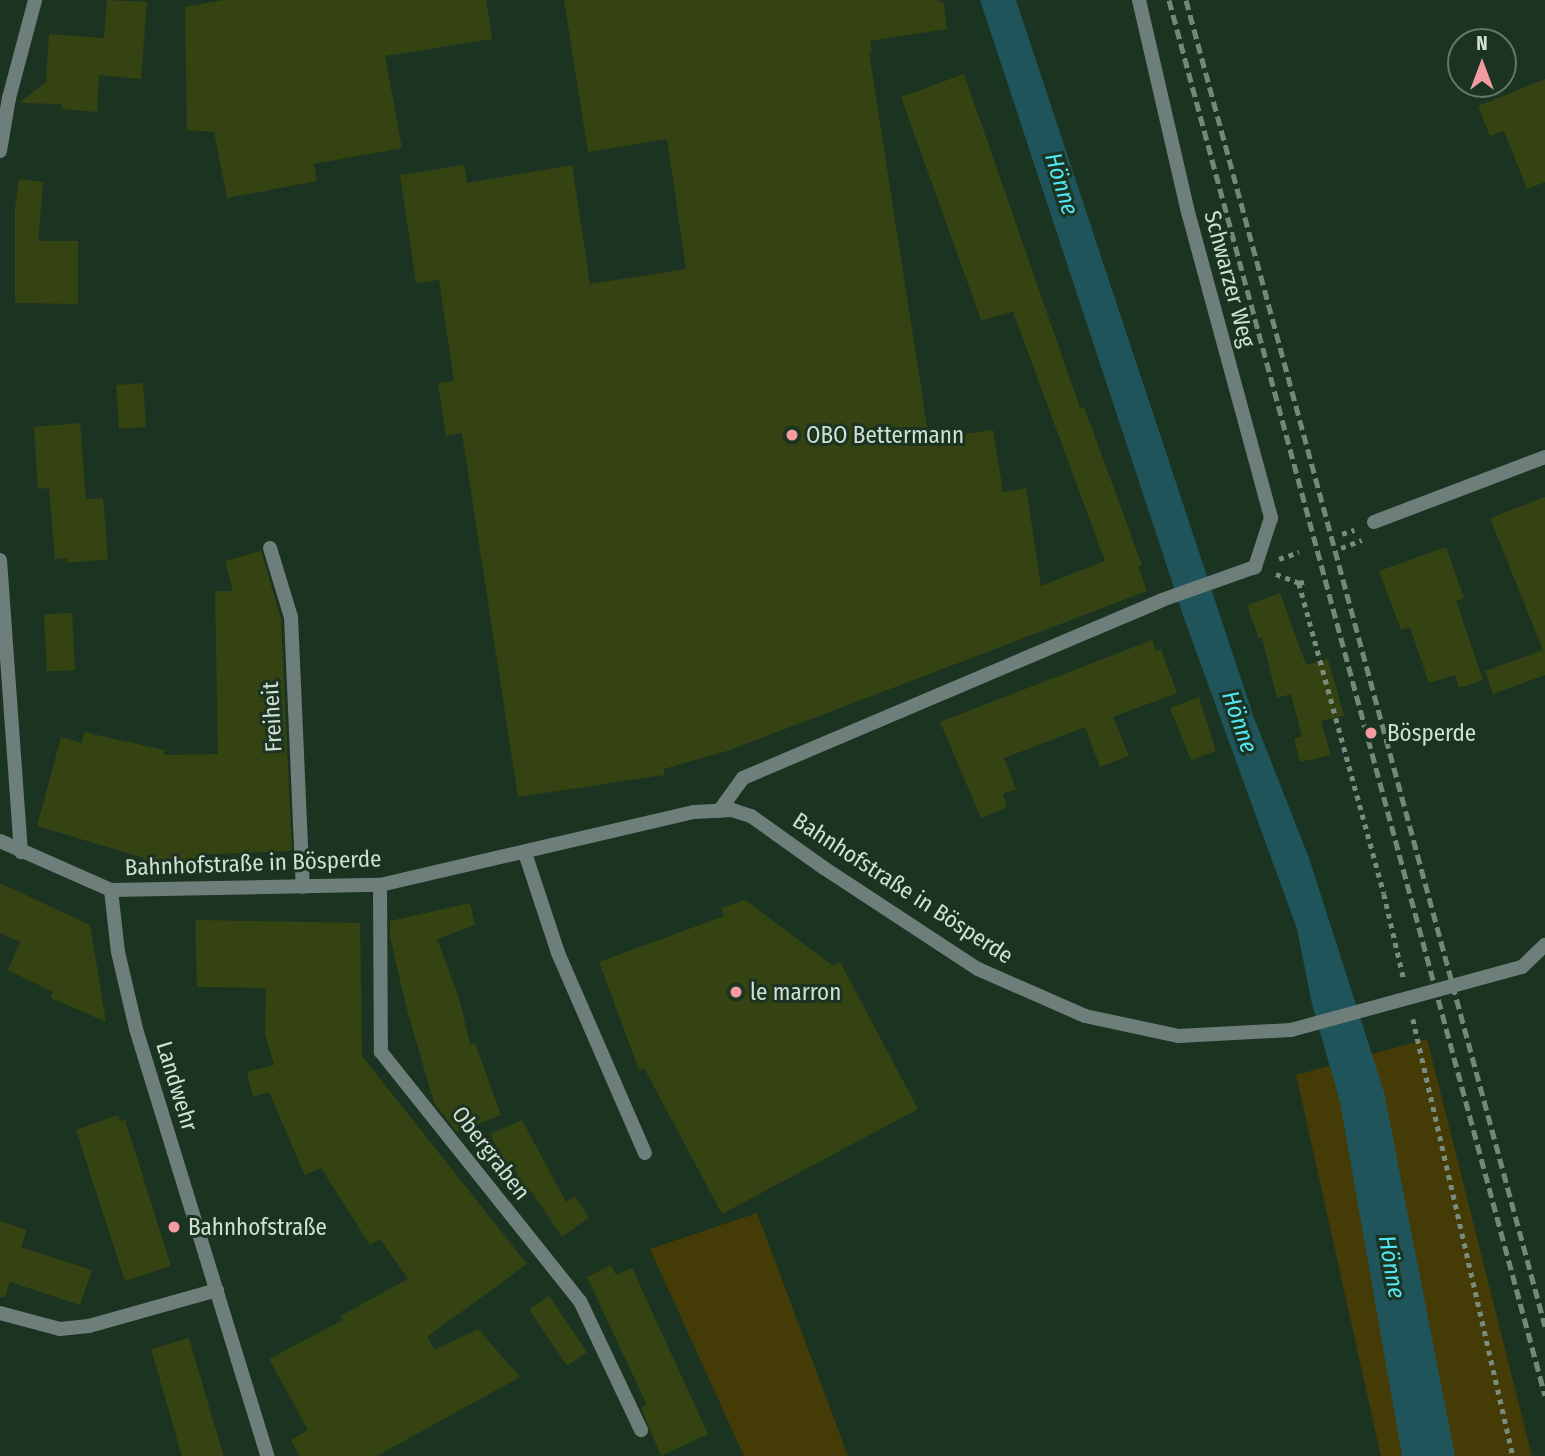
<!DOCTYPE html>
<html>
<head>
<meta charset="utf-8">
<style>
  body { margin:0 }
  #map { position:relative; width:1545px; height:1456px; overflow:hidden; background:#1b3422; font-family:"Fira Sans Condensed",sans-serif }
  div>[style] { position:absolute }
  .green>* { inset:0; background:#453b07 }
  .water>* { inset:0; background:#1f545b }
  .building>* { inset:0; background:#344311; transform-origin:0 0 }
  .path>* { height:4.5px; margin-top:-2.25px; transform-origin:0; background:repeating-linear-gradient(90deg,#798c7e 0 5px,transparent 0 10px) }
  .service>* { height:14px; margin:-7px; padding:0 7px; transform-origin:7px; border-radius:7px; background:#6e7f7b }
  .minor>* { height:14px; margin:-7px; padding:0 7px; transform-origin:7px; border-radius:7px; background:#6e7f7b }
  .rail>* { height:5px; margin-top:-2.5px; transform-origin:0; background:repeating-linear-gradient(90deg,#748879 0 10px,transparent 0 15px) }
  .minor-bridge>* { height:14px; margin:-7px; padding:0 7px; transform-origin:7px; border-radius:7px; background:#6e7f7b }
  .dots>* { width:19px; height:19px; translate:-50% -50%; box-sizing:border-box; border:4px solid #1b3422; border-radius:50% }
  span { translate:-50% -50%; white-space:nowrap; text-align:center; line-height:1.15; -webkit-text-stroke:6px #1b3422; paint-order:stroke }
  .street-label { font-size:23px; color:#d1dfd4 }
  .poi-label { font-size:23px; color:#d1dfd4 }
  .left { translate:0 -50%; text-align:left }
  .water-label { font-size:24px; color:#53e6f7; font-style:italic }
  .north { position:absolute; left:1447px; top:28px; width:70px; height:70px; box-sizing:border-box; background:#1b3422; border:2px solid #647869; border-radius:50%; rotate:0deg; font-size:19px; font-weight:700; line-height:28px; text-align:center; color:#d1dfd4 }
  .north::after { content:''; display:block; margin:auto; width:24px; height:32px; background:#f49aa1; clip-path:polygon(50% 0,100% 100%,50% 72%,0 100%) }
</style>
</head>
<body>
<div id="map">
  <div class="green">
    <i style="clip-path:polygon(1427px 1039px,1532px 1456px,1381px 1456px,1296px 1075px)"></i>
    <i style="clip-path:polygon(757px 1213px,848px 1456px,744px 1456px,650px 1249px)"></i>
  </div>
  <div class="water">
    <i style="clip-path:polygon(980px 0,1016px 0,1254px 718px,1309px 858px,1384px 1092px,1455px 1456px,1402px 1456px,1340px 1102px,1312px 1004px,1297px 929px,1184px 618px)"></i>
  </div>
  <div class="building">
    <i style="clip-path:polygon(107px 0,147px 2px,141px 79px,99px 75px,97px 112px,62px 109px,62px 104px,19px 103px,46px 82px,49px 34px,104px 38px)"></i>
    <i style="clip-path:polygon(223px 0,486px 0,492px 39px,385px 56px,402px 148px,314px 164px,317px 181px,227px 198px,214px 132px,187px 130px,185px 7px)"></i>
    <i style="clip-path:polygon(564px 0,939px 0,944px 4px,947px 29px,870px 41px,872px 51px,869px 52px,929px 439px,993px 430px,1003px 492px,1026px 488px,1041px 586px,1105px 561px,1013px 312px,981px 320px,901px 97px,964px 74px,1080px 408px,1084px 407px,1142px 565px,1138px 567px,1147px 591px,727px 751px,664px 769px,664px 775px,518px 797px,462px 433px,446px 436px,438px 383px,454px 381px,439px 280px,416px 283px,400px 175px,464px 165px,467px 183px,572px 165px,590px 284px,686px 269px,667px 139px,588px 152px)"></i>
    <i style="clip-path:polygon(1545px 79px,1545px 182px,1527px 189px,1504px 131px,1490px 136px,1478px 106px)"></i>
    <i style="clip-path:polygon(19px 179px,43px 182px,38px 241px,78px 241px,78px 304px,15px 303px,15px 208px)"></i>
    <i style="left:143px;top:383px;width:44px;height:27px;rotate:86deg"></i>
    <i style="clip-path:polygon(80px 423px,86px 499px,103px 498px,108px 559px,68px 563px,67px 558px,55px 559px,49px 488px,38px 489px,34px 427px)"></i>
    <i style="clip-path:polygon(1545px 497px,1545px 675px,1493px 694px,1485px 671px,1543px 650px,1490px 518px)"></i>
    <i style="clip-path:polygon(1446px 547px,1464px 598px,1456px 601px,1483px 680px,1459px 688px,1455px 675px,1429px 683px,1410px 627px,1401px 630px,1379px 571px)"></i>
    <i style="clip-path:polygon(261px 551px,281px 619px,292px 851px,196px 855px,196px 863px,144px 863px,144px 858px,37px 826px,61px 737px,82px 743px,84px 732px,164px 750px,164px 755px,218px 754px,215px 591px,233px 591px,225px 561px)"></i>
    <i style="clip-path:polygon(1280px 593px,1306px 665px,1328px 659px,1344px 716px,1321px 721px,1331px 755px,1300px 762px,1294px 739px,1302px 736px,1291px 694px,1277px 698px,1262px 638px,1259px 639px,1247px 605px)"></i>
    <i style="left:72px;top:613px;width:57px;height:28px;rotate:87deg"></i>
    <i style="clip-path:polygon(1152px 640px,1156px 651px,1161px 649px,1177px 693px,1113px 717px,1129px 756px,1100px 767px,1085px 727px,1004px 758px,1016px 789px,1003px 794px,1007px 807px,981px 818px,940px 722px)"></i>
    <i style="clip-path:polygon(1199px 697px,1216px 751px,1191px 760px,1170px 708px)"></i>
    <i style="clip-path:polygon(0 883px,90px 925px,106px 1022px,51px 998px,53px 992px,8px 970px,20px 942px,0 933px)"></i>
    <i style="clip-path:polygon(745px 900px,833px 966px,840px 962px,918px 1109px,722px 1214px,644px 1068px,639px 1070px,599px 962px,724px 916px,721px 908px)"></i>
    <i style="clip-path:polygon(470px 903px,475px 925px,437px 939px,459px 998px,470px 1044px,475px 1043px,501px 1115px,457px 1132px,434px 1103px,406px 1006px,390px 936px,390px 921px)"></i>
    <i style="clip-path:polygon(195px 920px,360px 923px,362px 1056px,527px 1264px,427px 1337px,435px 1350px,478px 1329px,520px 1377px,377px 1456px,300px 1456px,291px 1440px,308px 1430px,269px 1359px,343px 1320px,340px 1316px,408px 1279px,380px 1239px,370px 1245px,321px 1168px,305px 1175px,269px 1092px,253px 1097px,247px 1072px,274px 1065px,265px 1033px,266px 988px,197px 987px)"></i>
    <i style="clip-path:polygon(118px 1115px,120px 1121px,125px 1120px,171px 1266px,125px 1281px,76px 1130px)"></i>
    <i style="clip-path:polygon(522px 1120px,566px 1202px,575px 1196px,589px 1218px,562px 1237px,531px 1191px,528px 1193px,514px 1168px,508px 1171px,490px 1134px)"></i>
    <i style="clip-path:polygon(0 1221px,27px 1230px,21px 1247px,92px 1270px,80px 1305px,10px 1282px,5px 1297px,0 1297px)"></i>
    <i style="clip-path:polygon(611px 1265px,616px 1275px,632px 1268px,708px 1434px,661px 1456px,641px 1408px,647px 1405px,587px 1277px)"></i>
    <i style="left:549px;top:1296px;width:68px;height:24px;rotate:56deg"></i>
    <i style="clip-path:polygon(189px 1338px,212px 1417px,224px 1456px,182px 1456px,151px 1349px)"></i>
  </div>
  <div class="path">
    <i style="left:1342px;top:534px;width:13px;rotate:-18deg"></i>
    <i style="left:1341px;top:548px;width:22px;rotate:-21deg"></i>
    <i style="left:1279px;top:559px;width:21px;rotate:-19deg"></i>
    <i style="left:1276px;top:574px;width:25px;rotate:21deg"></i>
    <i style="left:1299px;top:583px;width:322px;rotate:74.7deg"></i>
    <i style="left:1384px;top:894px;width:88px;rotate:76.9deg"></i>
    <i style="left:1299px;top:583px;width:10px;rotate:-17deg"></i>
    <i style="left:1413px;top:1019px;width:448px;rotate:77.1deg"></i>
  </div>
  <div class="service">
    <i style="left:1139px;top:0;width:218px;rotate:77deg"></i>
    <i style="left:1188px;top:212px;width:317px;rotate:74.8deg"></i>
    <i style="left:1271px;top:518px;width:52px;rotate:108.1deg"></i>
    <i style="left:525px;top:853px;width:105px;rotate:71.7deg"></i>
    <i style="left:558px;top:953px;width:218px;rotate:66.5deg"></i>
  </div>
  <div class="minor">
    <i style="left:0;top:151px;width:54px;rotate:-80.4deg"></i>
    <i style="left:9px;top:98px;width:101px;rotate:-75.1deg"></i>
    <i style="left:1374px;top:522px;width:183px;rotate:-20.8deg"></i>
    <i style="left:270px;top:548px;width:72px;rotate:73.1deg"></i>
    <i style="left:291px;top:617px;width:270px;rotate:87.5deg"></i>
    <i style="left:0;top:560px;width:293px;rotate:85.9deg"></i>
    <i style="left:719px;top:811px;width:41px;rotate:-54deg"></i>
    <i style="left:743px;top:778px;width:455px;rotate:-23deg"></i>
    <i style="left:1162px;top:600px;width:99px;rotate:-19.5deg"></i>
    <i style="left:0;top:841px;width:121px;rotate:23.8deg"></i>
    <i style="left:111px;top:890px;width:269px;rotate:-1.1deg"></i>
    <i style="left:380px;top:885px;width:322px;rotate:-13.1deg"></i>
    <i style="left:694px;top:812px;width:38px;rotate:-3deg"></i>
    <i style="left:732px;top:810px;width:20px;rotate:18deg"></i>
    <i style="left:751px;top:816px;width:90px;rotate:35.5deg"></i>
    <i style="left:824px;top:868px;width:184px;rotate:33.3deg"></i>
    <i style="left:978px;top:969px;width:117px;rotate:23.7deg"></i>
    <i style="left:1085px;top:1016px;width:95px;rotate:12.1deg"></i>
    <i style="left:1178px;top:1036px;width:113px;rotate:-3deg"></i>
    <i style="left:380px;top:885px;width:167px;rotate:89.7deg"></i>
    <i style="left:381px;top:1052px;width:319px;rotate:51.4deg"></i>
    <i style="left:580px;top:1301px;width:143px;rotate:64.7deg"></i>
    <i style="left:111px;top:890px;width:62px;rotate:83.6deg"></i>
    <i style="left:118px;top:952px;width:79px;rotate:76.8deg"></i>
    <i style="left:136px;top:1029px;width:447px;rotate:72.9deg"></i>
    <i style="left:1522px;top:967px;width:32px;rotate:-44deg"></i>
    <i style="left:0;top:1313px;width:62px;rotate:14.9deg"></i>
    <i style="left:60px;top:1329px;width:29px;rotate:-6deg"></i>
    <i style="left:89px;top:1326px;width:133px;rotate:-15.7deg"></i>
  </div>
  <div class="rail">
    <i style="left:1169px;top:0;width:1445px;rotate:74.92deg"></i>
    <i style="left:1186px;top:0;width:1374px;rotate:74.85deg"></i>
  </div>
  <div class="minor-bridge">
    <i style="left:1291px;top:1030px;width:239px;rotate:-15.3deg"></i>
  </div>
  <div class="dots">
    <i style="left:792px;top:435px;background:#f49aa1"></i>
    <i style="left:1371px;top:733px;background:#f49aa1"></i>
    <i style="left:736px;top:992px;background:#f49aa1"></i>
    <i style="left:174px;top:1227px;background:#f49aa1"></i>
  </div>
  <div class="street-label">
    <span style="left:1230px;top:279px;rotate:75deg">Schwarzer Weg</span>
    <span style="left:272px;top:717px;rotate:-93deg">Freiheit</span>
    <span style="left:253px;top:863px;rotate:-2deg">Bahnhofstraße in Bösperde</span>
    <span style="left:903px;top:888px;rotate:33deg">Bahnhofstraße in Bösperde</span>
    <span style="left:177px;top:1086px;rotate:73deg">Landwehr</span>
    <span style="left:491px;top:1153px;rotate:52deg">Obergraben</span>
  </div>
  <div class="poi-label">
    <span class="left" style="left:806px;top:435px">OBO Bettermann</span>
    <span class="left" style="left:1387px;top:733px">Bösperde</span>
    <span class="left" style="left:750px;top:992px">le marron</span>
    <span class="left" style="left:188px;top:1227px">Bahnhofstraße</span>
  </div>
  <div class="water-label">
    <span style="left:1061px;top:184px;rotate:73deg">Hönne</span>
    <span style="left:1239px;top:722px;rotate:71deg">Hönne</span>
    <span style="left:1391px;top:1267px;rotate:80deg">Hönne</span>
  </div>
  <div class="north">N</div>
</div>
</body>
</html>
